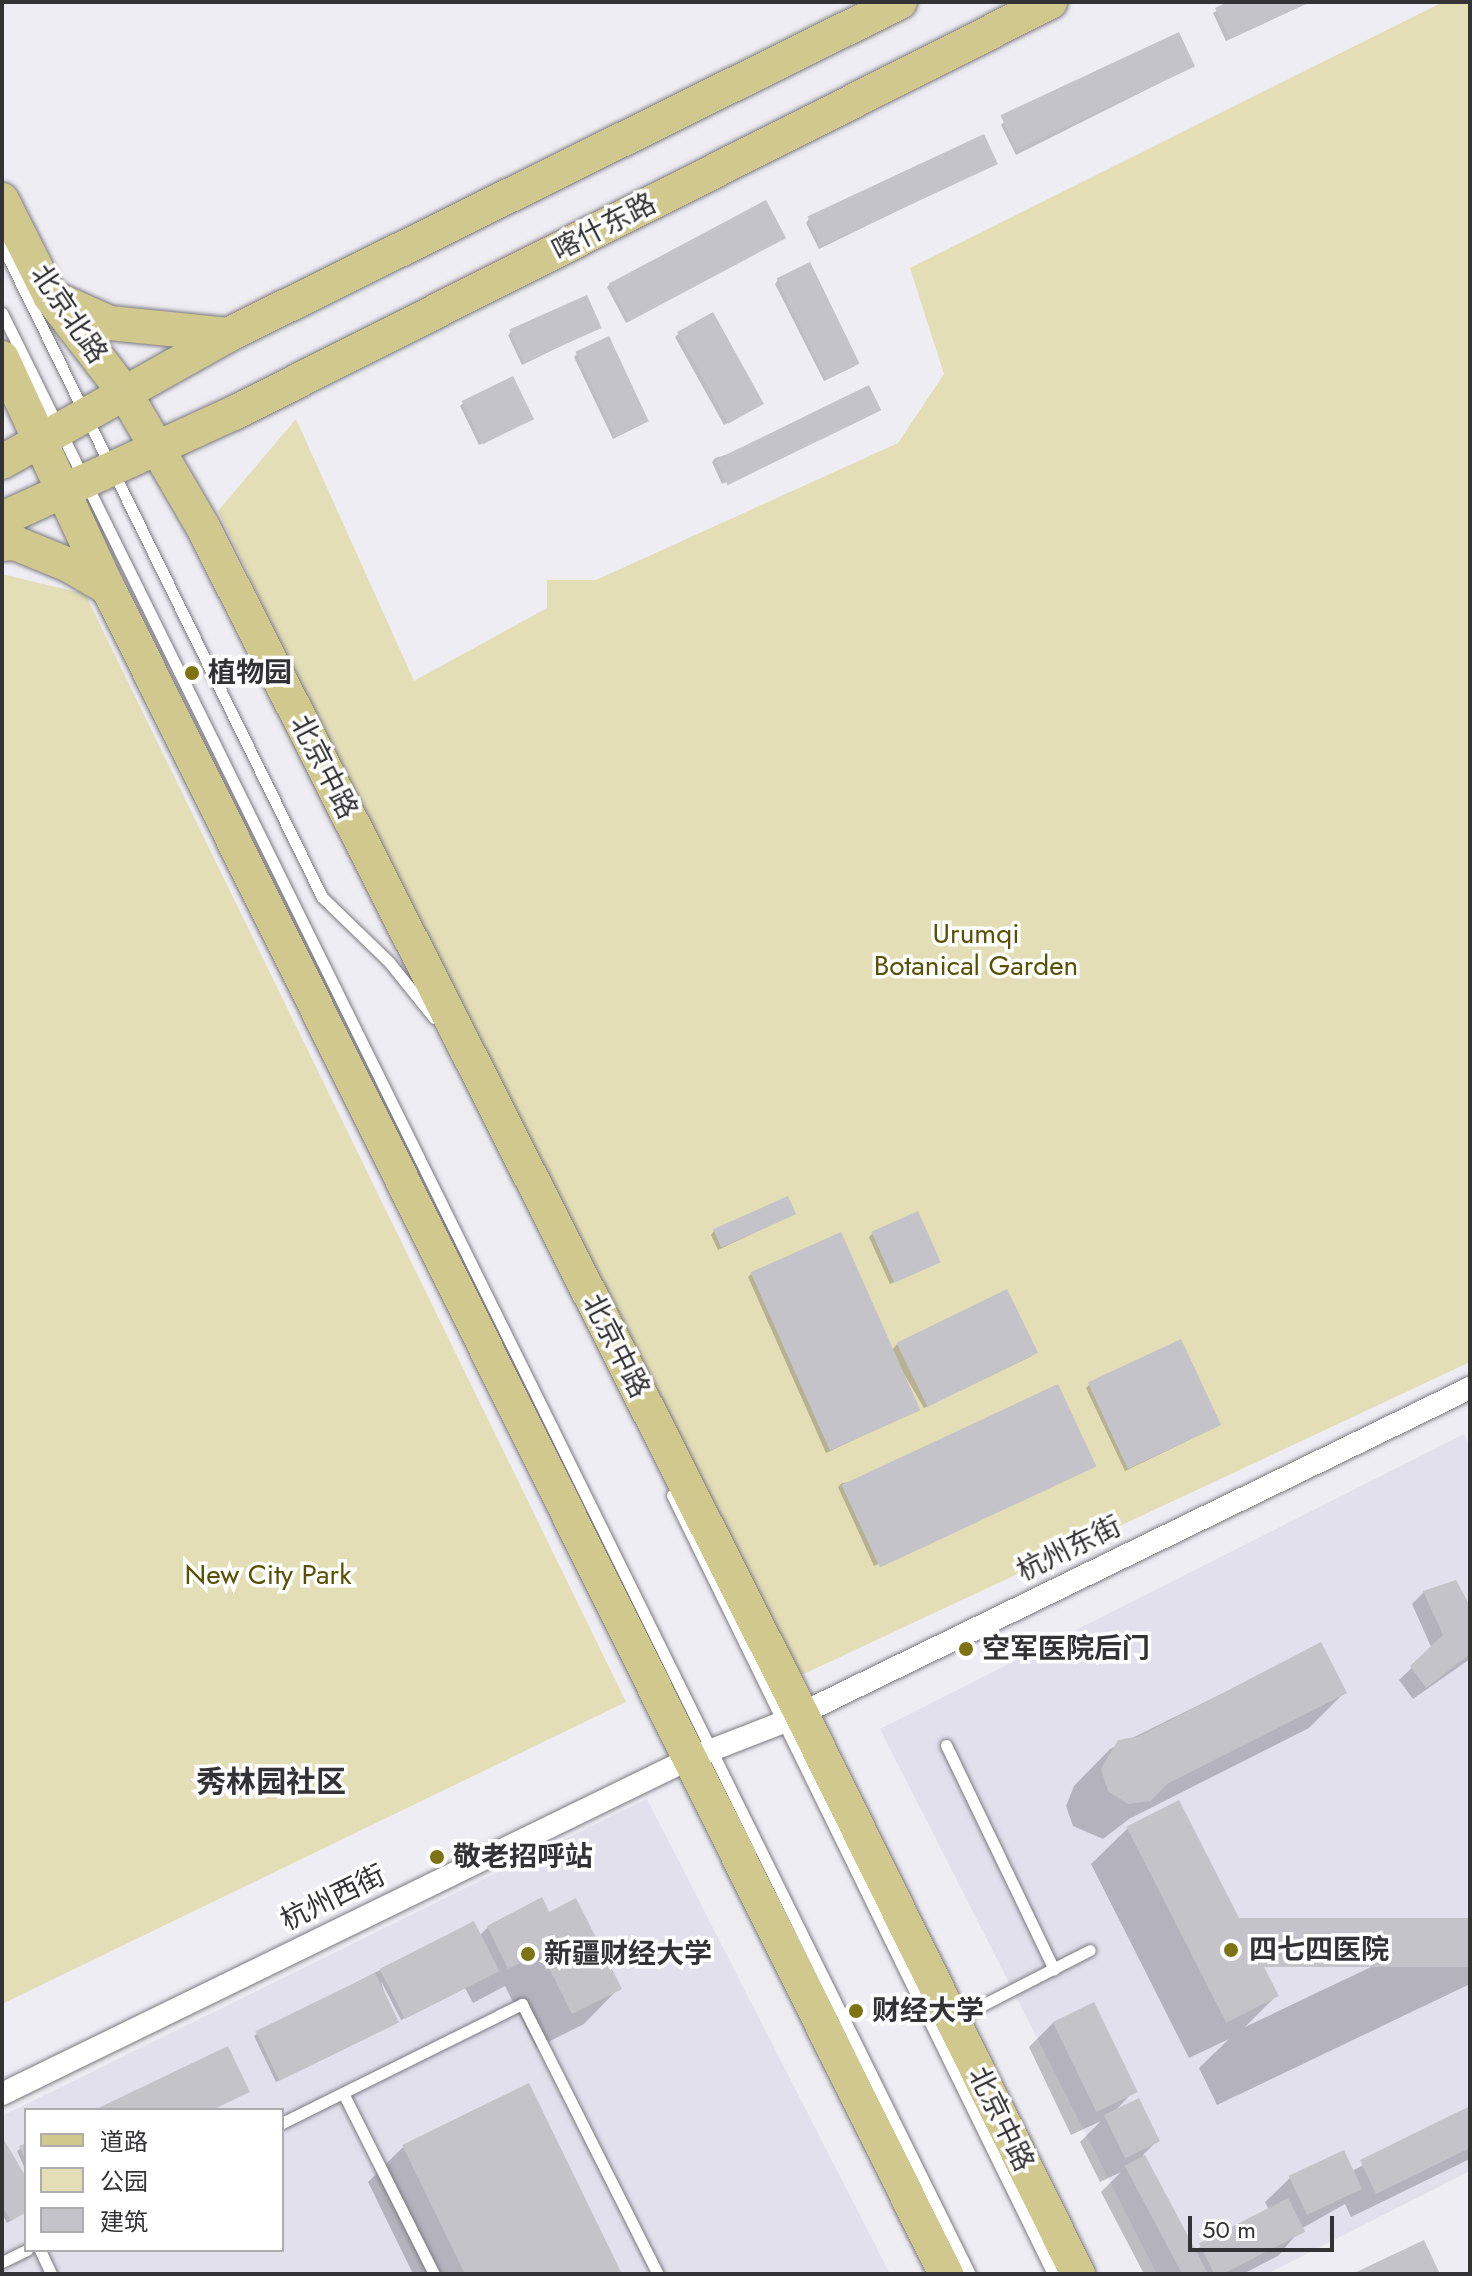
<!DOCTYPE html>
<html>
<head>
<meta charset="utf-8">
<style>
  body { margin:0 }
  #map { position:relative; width:1472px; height:2276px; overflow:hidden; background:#eeedf3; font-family:Jost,"Noto Sans SC",sans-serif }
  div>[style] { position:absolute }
  .built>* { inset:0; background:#e2e0ed }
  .green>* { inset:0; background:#e3deb6 }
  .shadow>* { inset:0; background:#0003 }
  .building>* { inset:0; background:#c4c3c9; transform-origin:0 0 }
  .roads { filter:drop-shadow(0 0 2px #7c7b80) drop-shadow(0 0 2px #7c7b80) }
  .service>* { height:11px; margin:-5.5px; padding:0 5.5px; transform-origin:5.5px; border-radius:5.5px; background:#fff }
  .minor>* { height:22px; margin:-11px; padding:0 11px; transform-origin:11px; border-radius:11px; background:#fff }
  .primary>* { height:34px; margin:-17px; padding:0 17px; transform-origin:17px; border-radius:17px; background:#d1c88d }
  .dots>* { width:22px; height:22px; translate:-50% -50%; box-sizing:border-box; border:4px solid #fff; border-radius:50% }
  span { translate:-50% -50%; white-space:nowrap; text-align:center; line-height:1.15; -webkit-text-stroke:7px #fff; paint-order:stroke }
  .street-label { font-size:28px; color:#333335 }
  .poi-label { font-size:28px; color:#333335; font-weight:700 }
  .left { translate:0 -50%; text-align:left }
  .park-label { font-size:28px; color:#5a5002 }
  .neighbourhood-label { font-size:30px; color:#333335; font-weight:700 }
  .frame { position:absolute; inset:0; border:4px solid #333335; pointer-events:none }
  .legend { position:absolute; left:24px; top:2108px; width:260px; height:144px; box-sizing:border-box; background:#fff; border:2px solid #adadae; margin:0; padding:10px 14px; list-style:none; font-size:24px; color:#333335 }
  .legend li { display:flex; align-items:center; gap:16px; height:40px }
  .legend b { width:40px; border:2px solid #adadae }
  .scale { position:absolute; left:1188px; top:2216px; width:146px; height:36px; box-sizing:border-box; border:4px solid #333335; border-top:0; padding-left:10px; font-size:24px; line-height:28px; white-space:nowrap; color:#333335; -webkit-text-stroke:6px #fff; paint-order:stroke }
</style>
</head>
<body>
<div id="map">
  <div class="built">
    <i style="clip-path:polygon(1464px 1434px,1470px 1447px,1470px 2171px,1267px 2274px,1157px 2274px,880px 1729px)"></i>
    <i style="clip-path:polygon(evenodd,647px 1799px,890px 2274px,2px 2274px,2px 2116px,647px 1799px,26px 2110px,282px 2110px,282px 2250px,26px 2250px,26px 2110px)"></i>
  </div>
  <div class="green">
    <i style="clip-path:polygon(1443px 2px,1470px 2px,1470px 1362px,778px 1686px,218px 511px,296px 419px,414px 681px,547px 608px,547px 580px,596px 580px,898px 443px,944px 374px,910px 268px)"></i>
    <i style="clip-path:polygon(2px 574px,85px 594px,626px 1702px,2px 2004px)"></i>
  </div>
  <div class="shadow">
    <i style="clip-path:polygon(1232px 2px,1310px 2px,1226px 41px,1213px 13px)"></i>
    <i style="clip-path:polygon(1190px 68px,1016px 155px,1001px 125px,1004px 122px)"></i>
    <i style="clip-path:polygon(996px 163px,819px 249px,806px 223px,809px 219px)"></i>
    <i style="clip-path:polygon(784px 238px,626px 323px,607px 287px,610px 284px)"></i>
    <i style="clip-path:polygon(778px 280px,855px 366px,824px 381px,775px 284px)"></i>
    <i style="clip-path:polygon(600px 327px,522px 365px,508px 335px,511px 332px)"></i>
    <i style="clip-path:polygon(678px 334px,758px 406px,724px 425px,675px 337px)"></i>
    <i style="clip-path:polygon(577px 354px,647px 421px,643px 424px,613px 439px,574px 357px)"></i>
    <i style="clip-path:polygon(463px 403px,528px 421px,479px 445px,460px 406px)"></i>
    <i style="clip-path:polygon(879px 410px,722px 484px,712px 462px,715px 458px)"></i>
    <i style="clip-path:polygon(794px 1214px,718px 1250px,711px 1235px,714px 1231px)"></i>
    <i style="clip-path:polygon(872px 1234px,935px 1264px,890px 1284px,869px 1237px)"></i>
    <i style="clip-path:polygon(751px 1274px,892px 1350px,897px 1344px,1032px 1356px,924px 1408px,897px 1362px,918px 1410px,826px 1453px,748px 1277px)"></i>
    <i style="clip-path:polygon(1089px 1385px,1216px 1427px,1125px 1471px,1086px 1388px)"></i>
    <i style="clip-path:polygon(1093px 1467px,874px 1566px,838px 1487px,842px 1483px)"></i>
    <i style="clip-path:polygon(1424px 1592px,1470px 1610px,1470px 1659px,1413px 1699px,1399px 1680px,1432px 1649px,1412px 1604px)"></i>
    <i style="clip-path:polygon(1320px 1645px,1345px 1692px,1309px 1728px,1129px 1819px,1103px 1839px,1073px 1826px,1066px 1806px,1074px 1786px,1110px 1749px)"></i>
    <i style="clip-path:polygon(1178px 1803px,1275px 1997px,1245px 2027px,1470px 1920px,1470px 1984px,1217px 2105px,1199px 2068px,1229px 2039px,1189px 2058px,1091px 1864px,1127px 1829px)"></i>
    <i style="clip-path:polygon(548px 1914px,619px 1988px,584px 2024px,536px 2048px,505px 1986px,473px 2003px,465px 1988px,401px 2020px,381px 1981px,393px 2025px,276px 2082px,254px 2036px,258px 2033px,380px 1970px,479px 1936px,488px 1927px)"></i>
    <i style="clip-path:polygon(1053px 2023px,1134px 2091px,1114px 2112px,1157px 2141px,1143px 2155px,1193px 2251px,1269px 2210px,1265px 2202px,1290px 2178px,1352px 2171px,1470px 2109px,1470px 2159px,1351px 2217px,1345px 2204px,1301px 2229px,1278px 2256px,1243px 2274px,1144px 2274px,1101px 2192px,1121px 2172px,1100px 2182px,1080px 2142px,1101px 2121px,1071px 2135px,1029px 2047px)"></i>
    <i style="clip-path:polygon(4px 2143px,26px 2181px,26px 2212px,7px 2223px,2px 2214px)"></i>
    <i style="clip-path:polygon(26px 2145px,26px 2171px,17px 2151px)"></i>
    <i style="clip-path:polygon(403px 2147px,620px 2274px,413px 2274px,368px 2182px)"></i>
  </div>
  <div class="building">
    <i style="clip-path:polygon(1228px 2px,1310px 2px,1230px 39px,1215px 8px)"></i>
    <i style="left:1179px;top:32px;width:38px;height:197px;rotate:65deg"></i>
    <i style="left:984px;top:134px;width:33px;height:195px;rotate:65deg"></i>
    <i style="left:766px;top:200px;width:43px;height:178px;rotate:62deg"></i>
    <i style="left:810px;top:262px;width:113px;height:37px;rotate:64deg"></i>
    <i style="left:587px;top:295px;width:36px;height:85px;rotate:66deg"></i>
    <i style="left:713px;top:312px;width:105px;height:41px;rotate:61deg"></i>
    <i style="left:609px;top:336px;width:94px;height:37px;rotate:65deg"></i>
    <i style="left:513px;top:376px;width:48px;height:57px;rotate:64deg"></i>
    <i style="left:869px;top:385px;width:28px;height:171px;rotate:64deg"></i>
    <i style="left:788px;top:1196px;width:20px;height:82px;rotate:66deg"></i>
    <i style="left:918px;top:1211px;width:56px;height:51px;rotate:66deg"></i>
    <i style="left:841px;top:1232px;width:195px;height:99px;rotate:66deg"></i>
    <i style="left:1007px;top:1289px;width:71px;height:123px;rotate:64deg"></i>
    <i style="left:1181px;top:1339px;width:95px;height:103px;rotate:65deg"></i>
    <i style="left:1058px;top:1384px;width:91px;height:239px;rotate:65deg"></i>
    <i style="clip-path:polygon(1456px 1580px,1470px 1606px,1470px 1654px,1426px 1688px,1410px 1666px,1443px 1635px,1423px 1591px)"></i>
    <i style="clip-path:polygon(1321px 1642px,1347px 1693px,1167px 1784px,1151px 1801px,1128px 1804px,1108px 1791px,1101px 1769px,1118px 1740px,1140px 1736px)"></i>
    <i style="left:1179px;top:1800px;width:220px;height:59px;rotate:63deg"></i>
    <i style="clip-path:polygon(542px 1897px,549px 1912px,576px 1898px,622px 1989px,572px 2014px,541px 1952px,508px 1969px,487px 1926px)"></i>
    <i style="left:1470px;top:1918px;width:49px;height:263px;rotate:90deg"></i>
    <i style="left:474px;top:1921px;width:56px;height:106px;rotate:63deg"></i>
    <i style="left:375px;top:1973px;width:55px;height:133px;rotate:64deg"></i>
    <i style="left:1094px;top:2002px;width:100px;height:46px;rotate:64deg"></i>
    <i style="clip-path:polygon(228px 2046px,250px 2092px,212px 2110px,94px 2110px)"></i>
    <i style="clip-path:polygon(529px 2083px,622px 2274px,465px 2274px,402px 2145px)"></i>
    <i style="left:1139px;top:2098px;width:48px;height:39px;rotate:64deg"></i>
    <i style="clip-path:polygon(1470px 2106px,1470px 2148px,1376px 2194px,1360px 2160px)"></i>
    <i style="clip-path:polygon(4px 2140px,26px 2177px,26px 2212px,11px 2221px,2px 2206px)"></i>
    <i style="clip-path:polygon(26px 2143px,26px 2161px,19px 2146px)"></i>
    <i style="left:1344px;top:2150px;width:43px;height:61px;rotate:65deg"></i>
    <i style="left:1145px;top:2155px;width:135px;height:23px;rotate:62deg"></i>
    <i style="left:1288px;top:2198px;width:38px;height:100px;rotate:63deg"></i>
    <i style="clip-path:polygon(1424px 2240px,1440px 2274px,1352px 2274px)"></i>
  </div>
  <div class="roads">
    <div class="service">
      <i style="left:2px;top:245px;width:726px;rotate:63.86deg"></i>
      <i style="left:322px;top:897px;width:93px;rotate:44.1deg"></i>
      <i style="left:389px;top:962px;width:72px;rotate:51.2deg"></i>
      <i style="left:2px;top:313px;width:2187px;rotate:63.73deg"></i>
      <i style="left:672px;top:1495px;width:867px;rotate:63.94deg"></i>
      <i style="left:946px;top:1745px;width:249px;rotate:64.3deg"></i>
      <i style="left:957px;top:2018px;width:149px;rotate:-27.1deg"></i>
      <i style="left:343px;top:2093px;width:203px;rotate:63.3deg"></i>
      <i style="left:282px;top:2123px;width:268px;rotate:-26.4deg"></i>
      <i style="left:522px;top:2004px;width:302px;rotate:63.3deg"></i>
      <i style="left:40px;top:2250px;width:26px;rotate:65deg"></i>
      <i style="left:2px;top:2262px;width:28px;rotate:-26deg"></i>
    </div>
    <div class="minor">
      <i style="left:2px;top:2094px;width:767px;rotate:-26deg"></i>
      <i style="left:691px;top:1758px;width:100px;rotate:-21.2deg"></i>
      <i style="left:784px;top:1722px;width:763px;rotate:-25.96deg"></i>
    </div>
    <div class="primary">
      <i style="left:2px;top:200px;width:107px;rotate:63.4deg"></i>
      <i style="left:50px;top:296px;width:123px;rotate:52.3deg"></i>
      <i style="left:125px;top:393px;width:155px;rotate:59.8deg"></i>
      <i style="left:203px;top:527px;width:1328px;rotate:63.24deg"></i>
      <i style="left:801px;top:1713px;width:626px;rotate:63.72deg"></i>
      <i style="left:54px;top:298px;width:61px;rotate:24.1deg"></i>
      <i style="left:110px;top:323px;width:119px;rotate:5.8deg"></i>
      <i style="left:2px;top:358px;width:253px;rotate:65.3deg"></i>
      <i style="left:108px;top:588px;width:1883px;rotate:63.57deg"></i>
      <i style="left:2px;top:462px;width:259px;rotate:-29.3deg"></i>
      <i style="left:228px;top:335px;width:750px;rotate:-26.36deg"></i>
      <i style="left:2px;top:519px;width:255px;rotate:-24.6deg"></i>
      <i style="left:234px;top:413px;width:914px;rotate:-26.73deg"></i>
      <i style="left:2px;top:544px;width:13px;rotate:-4deg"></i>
      <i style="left:15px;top:543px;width:58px;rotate:22.2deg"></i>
      <i style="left:69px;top:565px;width:45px;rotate:30.5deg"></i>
    </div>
  </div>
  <div class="dots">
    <i style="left:192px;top:673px;background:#7e7213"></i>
    <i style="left:966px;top:1649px;background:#7e7213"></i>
    <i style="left:437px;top:1857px;background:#7e7213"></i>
    <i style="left:1231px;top:1950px;background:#7e7213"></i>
    <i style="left:528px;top:1954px;background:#7e7213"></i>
    <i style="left:856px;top:2011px;background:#7e7213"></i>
  </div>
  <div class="street-label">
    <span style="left:604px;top:227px;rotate:-27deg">喀什东路</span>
    <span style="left:69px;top:314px;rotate:56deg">北京北路</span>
    <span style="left:324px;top:767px;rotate:63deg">北京中路</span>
    <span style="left:616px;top:1346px;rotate:63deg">北京中路</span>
    <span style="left:1069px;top:1549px;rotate:-26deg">杭州东街</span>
    <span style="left:333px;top:1898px;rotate:-26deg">杭州西街</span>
    <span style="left:1001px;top:2119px;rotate:64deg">北京中路</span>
  </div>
  <div class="poi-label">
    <span class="left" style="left:208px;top:673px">植物园</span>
    <span class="left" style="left:982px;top:1649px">空军医院后门</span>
    <span class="left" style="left:453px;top:1857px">敬老招呼站</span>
    <span class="left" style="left:1249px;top:1950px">四七四医院</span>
    <span class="left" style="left:544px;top:1954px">新疆财经大学</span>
    <span class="left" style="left:872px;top:2011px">财经大学</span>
  </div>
  <div class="park-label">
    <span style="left:976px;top:950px">Urumqi<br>Botanical Garden</span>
    <span style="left:268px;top:1575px">New City Park</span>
  </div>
  <div class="neighbourhood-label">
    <span style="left:271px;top:1782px">秀林园社区</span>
  </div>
  <div class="frame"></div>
  <ul class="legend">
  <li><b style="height:10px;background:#d1c88d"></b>道路</li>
  <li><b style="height:22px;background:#e3deb6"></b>公园</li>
  <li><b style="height:22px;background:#c4c3c9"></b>建筑</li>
  </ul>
  <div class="scale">50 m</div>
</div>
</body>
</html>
